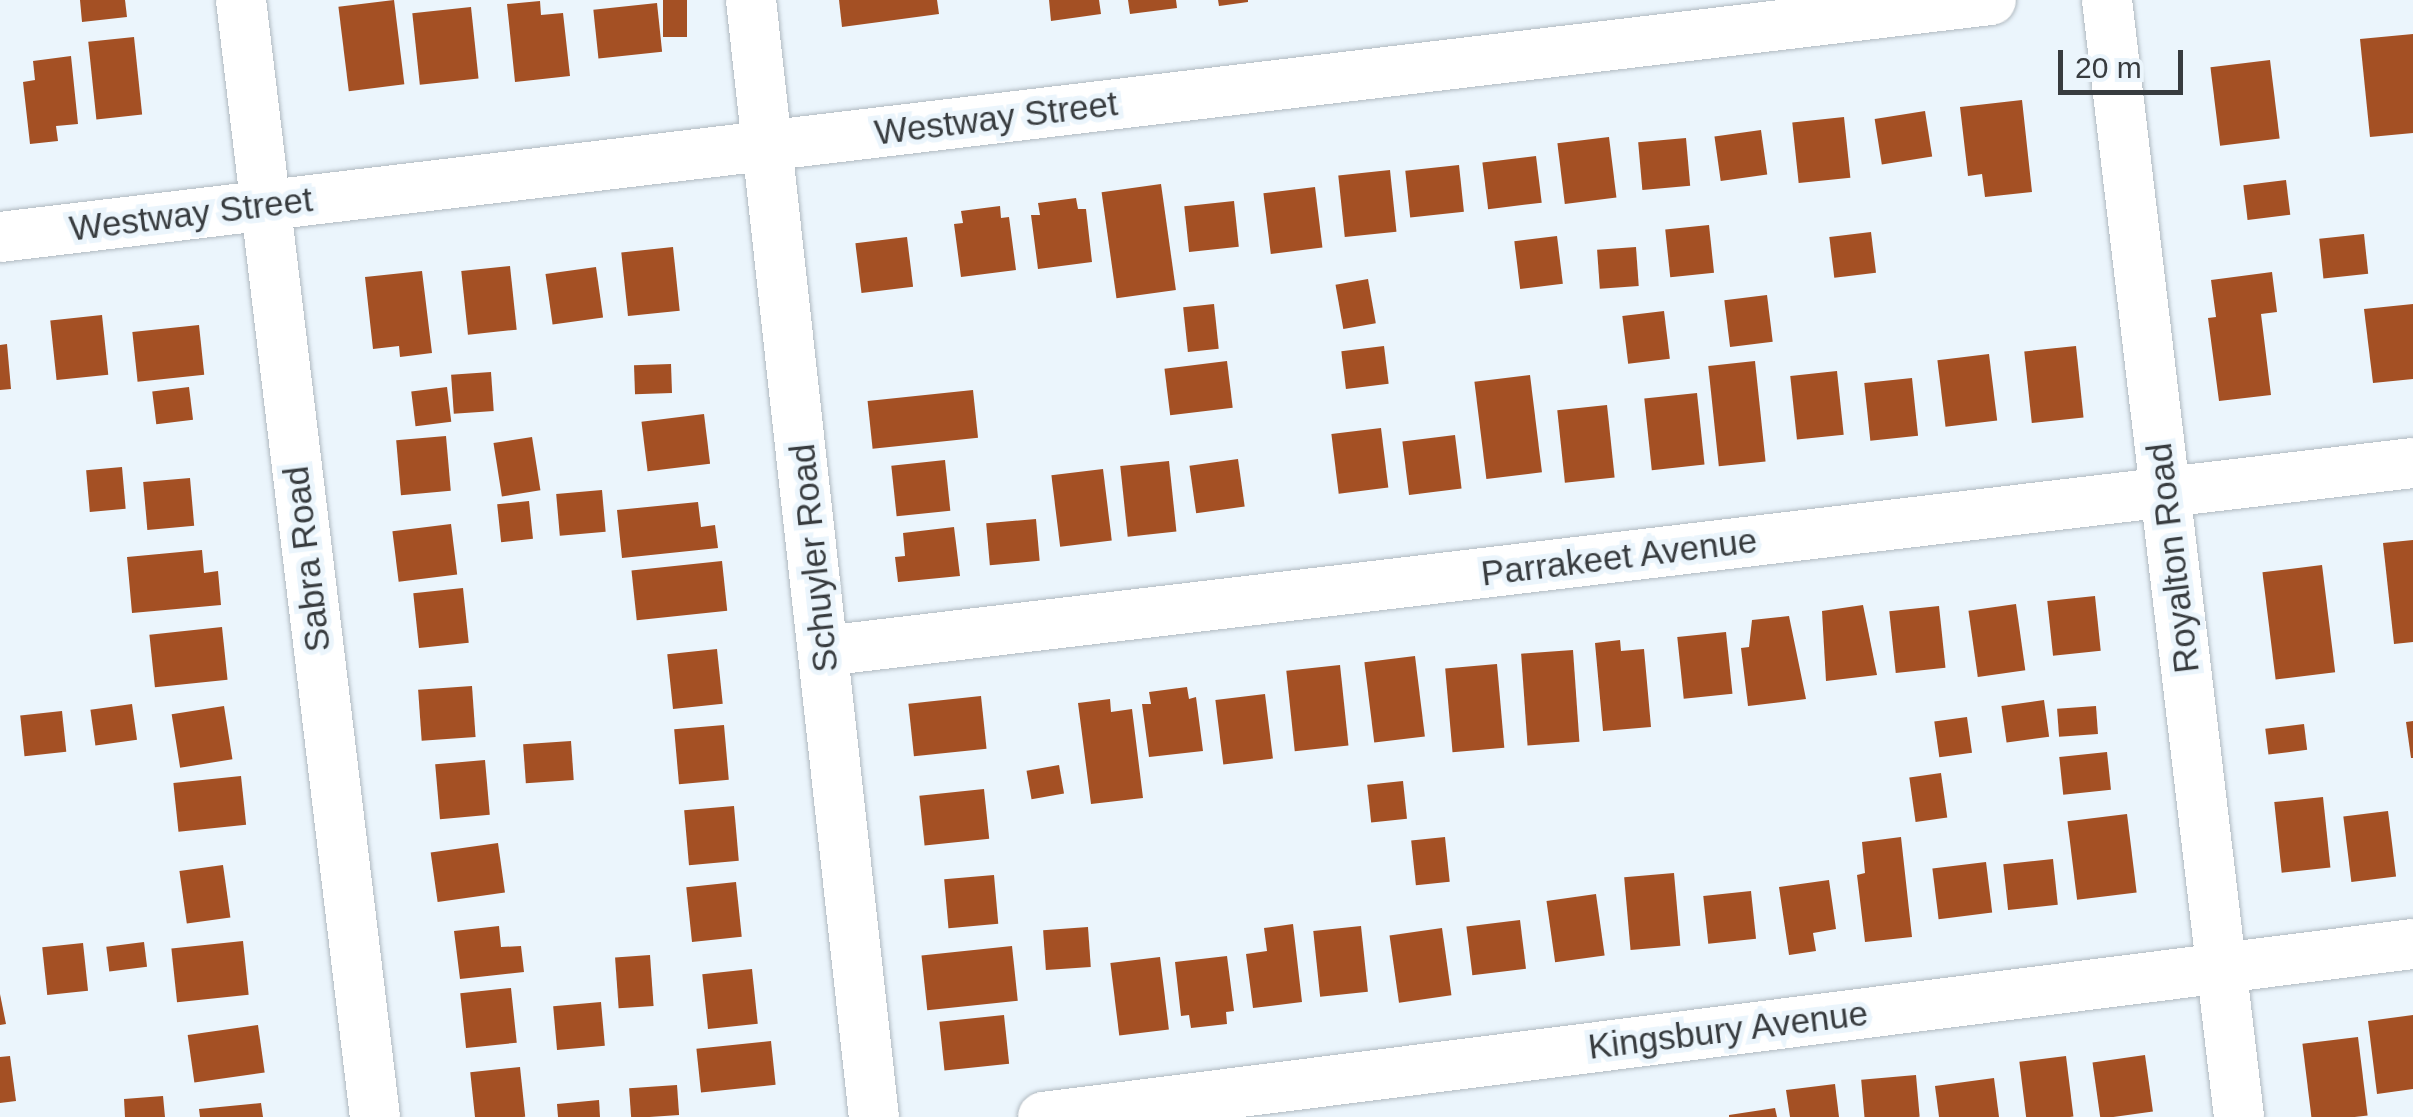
<!DOCTYPE html>
<html>
<head>
<meta charset="utf-8">
<style>
  body { margin:0 }
  #map { position:relative; width:2413px; height:1117px; overflow:hidden; background:#ebf5fc; font-family:Helvetica,sans-serif }
  div>[style] { position:absolute }
  .building>* { inset:0; background:#a45024; transform-origin:0 0 }
  .roads { filter:drop-shadow(0 0 2px #b0b9c0) drop-shadow(0 0 2px #b0b9c0) }
  .minor>* { height:50px; margin:-25px; padding:0 25px; transform-origin:25px; border-radius:25px; background:#fff }
  span { translate:-50% -50%; white-space:nowrap; text-align:center; line-height:1.15; -webkit-text-stroke:10px #ebf5fc; paint-order:stroke }
  .street-label { font-size:35px; color:#383c3f }
  .scale { position:absolute; left:2058px; top:50px; width:125px; height:45px; box-sizing:border-box; border:5px solid #383c3f; border-top:0; padding-left:12px; font-size:30px; line-height:35px; white-space:nowrap; color:#383c3f; -webkit-text-stroke:8px #ebf5fc; paint-order:stroke }
</style>
</head>
<body>
<div id="map">
  <div class="building">
    <i style="clip-path:polygon(80px 0,125px 0,127px 17px,82px 22px)"></i>
    <i style="left:394px;top:0;width:85px;height:56px;rotate:83deg"></i>
    <i style="left:663px;top:0;width:24px;height:37px"></i>
    <i style="clip-path:polygon(839px 0,937px 0,939px 14px,842px 27px)"></i>
    <i style="clip-path:polygon(1049px 0,1099px 0,1101px 14px,1051px 21px)"></i>
    <i style="clip-path:polygon(1128px 0,1176px 0,1177px 8px,1130px 14px)"></i>
    <i style="clip-path:polygon(1218px 0,1248px 0,1248px 2px,1219px 6px)"></i>
    <i style="clip-path:polygon(540px 1px,541px 15px,563px 13px,570px 76px,515px 82px,507px 4px)"></i>
    <i style="left:657px;top:3px;width:49px;height:64px;rotate:84deg"></i>
    <i style="left:471px;top:7px;width:72px;height:59px;rotate:84deg"></i>
    <i style="clip-path:polygon(2413px 34px,2413px 133px,2370px 137px,2360px 39px)"></i>
    <i style="left:134px;top:37px;width:78px;height:46px;rotate:84deg"></i>
    <i style="clip-path:polygon(71px 56px,78px 124px,56px 126px,58px 141px,30px 144px,23px 82px,35px 80px,33px 61px)"></i>
    <i style="left:2270px;top:60px;width:79px;height:60px;rotate:83deg"></i>
    <i style="clip-path:polygon(2022px 100px,2032px 192px,1985px 197px,1982px 174px,1968px 176px,1960px 107px)"></i>
    <i style="left:1925px;top:111px;width:46px;height:51px;rotate:81deg"></i>
    <i style="left:1844px;top:117px;width:61px;height:52px;rotate:84deg"></i>
    <i style="left:1761px;top:130px;width:45px;height:47px;rotate:82deg"></i>
    <i style="left:1609px;top:137px;width:61px;height:52px;rotate:83deg"></i>
    <i style="left:1686px;top:138px;width:48px;height:48px;rotate:85deg"></i>
    <i style="left:1536px;top:156px;width:47px;height:54px;rotate:83deg"></i>
    <i style="left:1459px;top:165px;width:47px;height:54px;rotate:84deg"></i>
    <i style="left:1390px;top:170px;width:62px;height:52px;rotate:84deg"></i>
    <i style="left:2286px;top:180px;width:35px;height:43px;rotate:83deg"></i>
    <i style="left:1161px;top:184px;width:107px;height:60px;rotate:82deg"></i>
    <i style="left:1315px;top:187px;width:61px;height:52px;rotate:83deg"></i>
    <i style="clip-path:polygon(1076px 198px,1078px 209px,1086px 209px,1092px 262px,1038px 269px,1031px 215px,1040px 215px,1038px 203px)"></i>
    <i style="left:1234px;top:201px;width:46px;height:50px;rotate:84deg"></i>
    <i style="clip-path:polygon(1000px 206px,1001px 218px,1009px 217px,1016px 270px,961px 277px,954px 224px,963px 223px,961px 211px)"></i>
    <i style="left:1709px;top:225px;width:48px;height:44px;rotate:84deg"></i>
    <i style="left:1871px;top:232px;width:41px;height:42px;rotate:83deg"></i>
    <i style="left:2364px;top:234px;width:40px;height:45px;rotate:84deg"></i>
    <i style="left:1557px;top:236px;width:48px;height:43px;rotate:83deg"></i>
    <i style="left:907px;top:237px;width:50px;height:52px;rotate:83deg"></i>
    <i style="left:673px;top:247px;width:64px;height:52px;rotate:84deg"></i>
    <i style="left:1636px;top:247px;width:39px;height:39px;rotate:86deg"></i>
    <i style="left:510px;top:266px;width:64px;height:49px;rotate:84deg"></i>
    <i style="left:596px;top:267px;width:51px;height:51px;rotate:82deg"></i>
    <i style="clip-path:polygon(422px 271px,432px 353px,400px 357px,399px 346px,373px 349px,365px 277px)"></i>
    <i style="clip-path:polygon(2272px 272px,2277px 312px,2261px 314px,2271px 395px,2219px 401px,2208px 318px,2216px 317px,2211px 280px)"></i>
    <i style="left:1368px;top:279px;width:45px;height:33px;rotate:80deg"></i>
    <i style="left:1767px;top:295px;width:47px;height:43px;rotate:83deg"></i>
    <i style="left:1214px;top:304px;width:45px;height:31px;rotate:84deg"></i>
    <i style="clip-path:polygon(2413px 304px,2413px 379px,2373px 383px,2364px 309px)"></i>
    <i style="left:1664px;top:311px;width:48px;height:42px;rotate:83deg"></i>
    <i style="left:102px;top:315px;width:60px;height:52px;rotate:84deg"></i>
    <i style="left:199px;top:325px;width:50px;height:67px;rotate:84deg"></i>
    <i style="clip-path:polygon(7px 344px,11px 389px,0 390px,0 345px)"></i>
    <i style="left:1384px;top:346px;width:38px;height:43px;rotate:83deg"></i>
    <i style="left:2076px;top:346px;width:72px;height:52px;rotate:84deg"></i>
    <i style="left:1989px;top:354px;width:67px;height:52px;rotate:83deg"></i>
    <i style="left:1227px;top:361px;width:47px;height:63px;rotate:83deg"></i>
    <i style="left:1755px;top:361px;width:101px;height:47px;rotate:84deg"></i>
    <i style="left:671px;top:364px;width:29px;height:37px;rotate:88deg"></i>
    <i style="left:1837px;top:371px;width:64px;height:47px;rotate:84deg"></i>
    <i style="left:491px;top:372px;width:39px;height:40px;rotate:86deg"></i>
    <i style="left:1530px;top:375px;width:98px;height:56px;rotate:83deg"></i>
    <i style="left:1912px;top:378px;width:58px;height:48px;rotate:84deg"></i>
    <i style="left:189px;top:387px;width:33px;height:37px;rotate:83deg"></i>
    <i style="left:447px;top:387px;width:35px;height:36px;rotate:83deg"></i>
    <i style="left:973px;top:390px;width:48px;height:106px;rotate:84deg"></i>
    <i style="left:1697px;top:393px;width:72px;height:53px;rotate:84deg"></i>
    <i style="left:1607px;top:405px;width:73px;height:50px;rotate:84deg"></i>
    <i style="left:704px;top:414px;width:50px;height:63px;rotate:83deg"></i>
    <i style="left:1381px;top:428px;width:60px;height:50px;rotate:83deg"></i>
    <i style="left:1455px;top:435px;width:54px;height:53px;rotate:83deg"></i>
    <i style="left:446px;top:436px;width:55px;height:50px;rotate:85deg"></i>
    <i style="left:532px;top:437px;width:54px;height:39px;rotate:81deg"></i>
    <i style="left:1238px;top:459px;width:48px;height:49px;rotate:82deg"></i>
    <i style="left:945px;top:460px;width:51px;height:54px;rotate:84deg"></i>
    <i style="left:1169px;top:461px;width:71px;height:49px;rotate:84deg"></i>
    <i style="left:122px;top:467px;width:42px;height:36px;rotate:85deg"></i>
    <i style="left:1103px;top:469px;width:72px;height:52px;rotate:83deg"></i>
    <i style="left:190px;top:478px;width:48px;height:47px;rotate:85deg"></i>
    <i style="left:602px;top:490px;width:42px;height:46px;rotate:85deg"></i>
    <i style="left:529px;top:501px;width:38px;height:32px;rotate:84deg"></i>
    <i style="clip-path:polygon(698px 502px,701px 527px,715px 525px,718px 548px,622px 558px,617px 510px)"></i>
    <i style="left:1036px;top:519px;width:42px;height:50px;rotate:85deg"></i>
    <i style="left:451px;top:524px;width:51px;height:59px;rotate:83deg"></i>
    <i style="clip-path:polygon(954px 527px,960px 576px,898px 582px,895px 557px,905px 556px,903px 533px)"></i>
    <i style="clip-path:polygon(2413px 540px,2413px 642px,2394px 644px,2383px 543px)"></i>
    <i style="clip-path:polygon(202px 550px,204px 573px,218px 571px,221px 605px,132px 613px,127px 557px)"></i>
    <i style="left:722px;top:561px;width:50px;height:91px;rotate:84deg"></i>
    <i style="left:2322px;top:565px;width:108px;height:60px;rotate:83deg"></i>
    <i style="left:463px;top:588px;width:55px;height:50px;rotate:84deg"></i>
    <i style="left:2095px;top:596px;width:55px;height:48px;rotate:84deg"></i>
    <i style="left:2016px;top:604px;width:67px;height:48px;rotate:82deg"></i>
    <i style="clip-path:polygon(1863px 605px,1877px 675px,1826px 681px,1822px 611px)"></i>
    <i style="left:1939px;top:606px;width:62px;height:50px;rotate:84deg"></i>
    <i style="clip-path:polygon(1789px 616px,1806px 699px,1748px 706px,1741px 648px,1749px 647px,1752px 620px)"></i>
    <i style="left:222px;top:627px;width:53px;height:73px;rotate:84deg"></i>
    <i style="left:1726px;top:632px;width:62px;height:49px;rotate:84deg"></i>
    <i style="clip-path:polygon(1620px 640px,1621px 651px,1644px 649px,1651px 727px,1603px 731px,1595px 643px)"></i>
    <i style="left:717px;top:649px;width:55px;height:50px;rotate:84deg"></i>
    <i style="left:1573px;top:650px;width:92px;height:52px;rotate:86deg"></i>
    <i style="left:1415px;top:656px;width:81px;height:51px;rotate:83deg"></i>
    <i style="left:1497px;top:664px;width:84px;height:52px;rotate:85deg"></i>
    <i style="left:1340px;top:665px;width:81px;height:54px;rotate:84deg"></i>
    <i style="left:472px;top:686px;width:51px;height:54px;rotate:86deg"></i>
    <i style="clip-path:polygon(1187px 687px,1189px 699px,1196px 697px,1203px 751px,1149px 757px,1142px 704px,1151px 704px,1149px 692px)"></i>
    <i style="left:1265px;top:694px;width:65px;height:50px;rotate:83deg"></i>
    <i style="left:981px;top:696px;width:53px;height:73px;rotate:84deg"></i>
    <i style="clip-path:polygon(1110px 699px,1111px 712px,1132px 709px,1143px 798px,1091px 804px,1078px 703px)"></i>
    <i style="left:2044px;top:700px;width:37px;height:43px;rotate:82deg"></i>
    <i style="left:132px;top:704px;width:36px;height:42px;rotate:82deg"></i>
    <i style="left:224px;top:706px;width:54px;height:53px;rotate:81deg"></i>
    <i style="left:2096px;top:706px;width:28px;height:39px;rotate:86deg"></i>
    <i style="left:62px;top:711px;width:41px;height:42px;rotate:84deg"></i>
    <i style="left:1967px;top:717px;width:36px;height:33px;rotate:82deg"></i>
    <i style="clip-path:polygon(2413px 721px,2413px 758px,2411px 758px,2406px 722px)"></i>
    <i style="left:2304px;top:724px;width:26px;height:39px;rotate:83deg"></i>
    <i style="left:724px;top:725px;width:55px;height:50px;rotate:85deg"></i>
    <i style="left:571px;top:741px;width:39px;height:48px;rotate:86deg"></i>
    <i style="left:2107px;top:752px;width:38px;height:48px;rotate:84deg"></i>
    <i style="left:485px;top:760px;width:55px;height:50px;rotate:85deg"></i>
    <i style="left:1059px;top:765px;width:29px;height:33px;rotate:80deg"></i>
    <i style="left:1941px;top:773px;width:45px;height:32px;rotate:82deg"></i>
    <i style="left:241px;top:776px;width:49px;height:68px;rotate:84deg"></i>
    <i style="left:1403px;top:781px;width:38px;height:36px;rotate:84deg"></i>
    <i style="left:984px;top:789px;width:50px;height:65px;rotate:84deg"></i>
    <i style="left:2323px;top:797px;width:71px;height:49px;rotate:84deg"></i>
    <i style="left:734px;top:806px;width:55px;height:50px;rotate:85deg"></i>
    <i style="left:2388px;top:811px;width:66px;height:45px;rotate:83deg"></i>
    <i style="left:2127px;top:814px;width:79px;height:60px;rotate:83deg"></i>
    <i style="left:1445px;top:837px;width:45px;height:34px;rotate:84deg"></i>
    <i style="clip-path:polygon(1901px 837px,1912px 937px,1865px 942px,1857px 875px,1865px 873px,1862px 842px)"></i>
    <i style="left:498px;top:843px;width:50px;height:68px;rotate:82deg"></i>
    <i style="left:2053px;top:859px;width:46px;height:50px;rotate:84deg"></i>
    <i style="left:1986px;top:862px;width:51px;height:54px;rotate:83deg"></i>
    <i style="left:223px;top:865px;width:53px;height:44px;rotate:82deg"></i>
    <i style="left:1674px;top:873px;width:73px;height:50px;rotate:85deg"></i>
    <i style="left:994px;top:875px;width:49px;height:50px;rotate:85deg"></i>
    <i style="clip-path:polygon(1829px 880px,1836px 929px,1813px 933px,1816px 951px,1789px 955px,1779px 887px)"></i>
    <i style="left:736px;top:882px;width:55px;height:50px;rotate:84deg"></i>
    <i style="left:1751px;top:891px;width:48px;height:48px;rotate:84deg"></i>
    <i style="left:1596px;top:894px;width:62px;height:50px;rotate:82deg"></i>
    <i style="left:1520px;top:920px;width:49px;height:54px;rotate:83deg"></i>
    <i style="clip-path:polygon(1293px 924px,1302px 1002px,1253px 1008px,1246px 954px,1267px 951px,1264px 928px)"></i>
    <i style="clip-path:polygon(499px 926px,501px 947px,521px 946px,524px 972px,460px 979px,454px 931px)"></i>
    <i style="left:1361px;top:926px;width:66px;height:48px;rotate:84deg"></i>
    <i style="left:1088px;top:927px;width:40px;height:45px;rotate:86deg"></i>
    <i style="left:1442px;top:928px;width:68px;height:53px;rotate:82deg"></i>
    <i style="left:243px;top:941px;width:54px;height:72px;rotate:84deg"></i>
    <i style="left:144px;top:942px;width:25px;height:38px;rotate:83deg"></i>
    <i style="left:83px;top:943px;width:48px;height:41px;rotate:84deg"></i>
    <i style="left:1012px;top:946px;width:55px;height:91px;rotate:84deg"></i>
    <i style="left:650px;top:955px;width:51px;height:35px;rotate:86deg"></i>
    <i style="clip-path:polygon(1227px 956px,1234px 1011px,1226px 1012px,1227px 1024px,1191px 1028px,1189px 1015px,1181px 1016px,1175px 962px)"></i>
    <i style="left:1160px;top:957px;width:73px;height:50px;rotate:83deg"></i>
    <i style="left:752px;top:969px;width:55px;height:50px;rotate:84deg"></i>
    <i style="left:511px;top:988px;width:55px;height:51px;rotate:84deg"></i>
    <i style="clip-path:polygon(0 994px,6px 1024px,0 1025px)"></i>
    <i style="left:601px;top:1002px;width:44px;height:48px;rotate:85deg"></i>
    <i style="left:1004px;top:1015px;width:49px;height:65px;rotate:84deg"></i>
    <i style="clip-path:polygon(2413px 1015px,2413px 1089px,2377px 1094px,2368px 1021px)"></i>
    <i style="left:258px;top:1025px;width:48px;height:71px;rotate:82deg"></i>
    <i style="left:2358px;top:1037px;width:79px;height:56px;rotate:83deg"></i>
    <i style="left:771px;top:1041px;width:44px;height:75px;rotate:84deg"></i>
    <i style="left:2145px;top:1055px;width:57px;height:53px;rotate:82deg"></i>
    <i style="clip-path:polygon(10px 1056px,16px 1101px,0 1103px,0 1057px)"></i>
    <i style="left:2066px;top:1056px;width:61px;height:47px;rotate:83deg"></i>
    <i style="left:520px;top:1067px;width:50px;height:50px;rotate:84deg"></i>
    <i style="left:1916px;top:1075px;width:42px;height:55px;rotate:85deg"></i>
    <i style="clip-path:polygon(1994px 1078px,1999px 1117px,1939px 1117px,1935px 1086px)"></i>
    <i style="clip-path:polygon(1835px 1084px,1839px 1117px,1790px 1117px,1786px 1090px)"></i>
    <i style="left:677px;top:1085px;width:30px;height:48px;rotate:86deg"></i>
    <i style="clip-path:polygon(163px 1096px,165px 1117px,125px 1117px,124px 1099px)"></i>
    <i style="clip-path:polygon(599px 1100px,600px 1117px,558px 1117px,557px 1104px)"></i>
    <i style="clip-path:polygon(261px 1103px,263px 1117px,200px 1117px,199px 1109px)"></i>
    <i style="clip-path:polygon(1775px 1108px,1777px 1117px,1729px 1117px,1729px 1115px)"></i>
  </div>
  <div class="roads">
    <div class="minor">
      <i style="left:241px;top:0;width:1125px;rotate:83.16deg"></i>
      <i style="left:751px;top:0;width:1124px;rotate:83.72deg"></i>
      <i style="left:2107px;top:0;width:1125px;rotate:83.26deg"></i>
      <i style="left:0;top:237px;width:2005px;rotate:-6.79deg"></i>
      <i style="left:824px;top:651px;width:1600px;rotate:-6.75deg"></i>
      <i style="left:1043px;top:1117px;width:1381px;rotate:-7.2deg"></i>
    </div>
  </div>
  <div class="street-label">
    <span style="left:996px;top:118px;rotate:-7deg">Westway Street</span>
    <span style="left:191px;top:214px;rotate:-7deg">Westway Street</span>
    <span style="left:1619px;top:557px;rotate:-7deg">Parrakeet Avenue</span>
    <span style="left:814px;top:558px;rotate:-96deg">Schuyler Road</span>
    <span style="left:2173px;top:558px;rotate:-97deg">Royalton Road</span>
    <span style="left:307px;top:559px;rotate:-97deg">Sabra Road</span>
    <span style="left:1728px;top:1030px;rotate:-7deg">Kingsbury Avenue</span>
  </div>
  <div class="scale">20 m</div>
</div>
</body>
</html>
